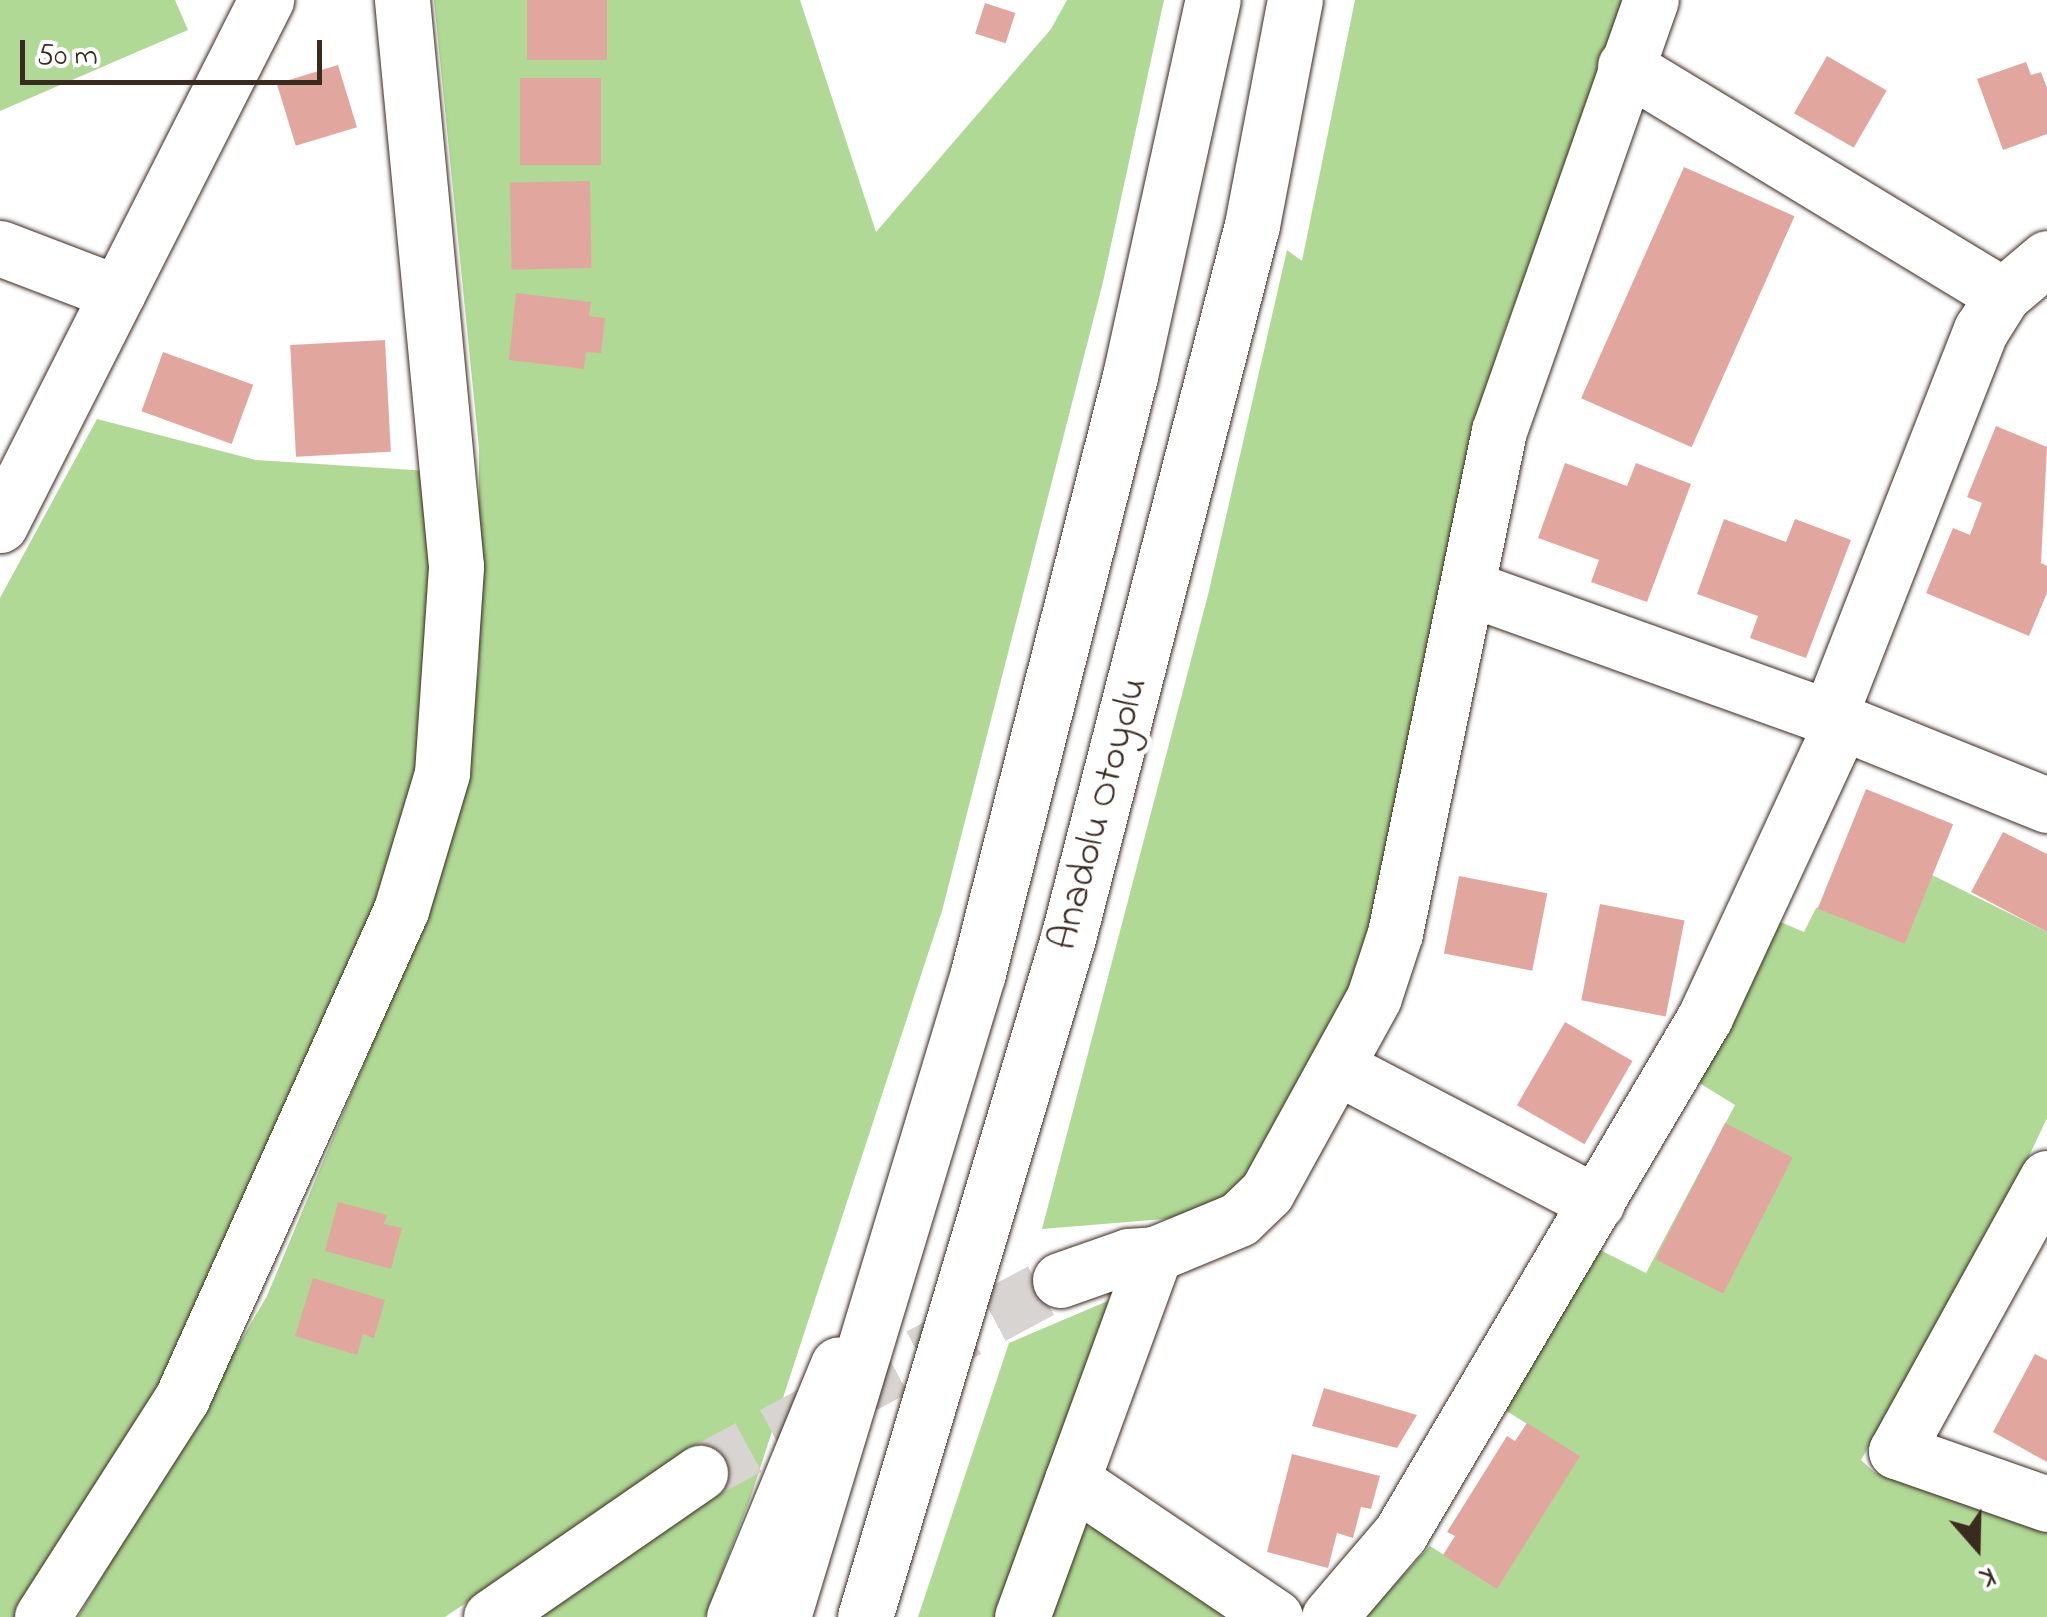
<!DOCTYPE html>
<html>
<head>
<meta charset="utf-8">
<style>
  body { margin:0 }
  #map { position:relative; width:2047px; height:1617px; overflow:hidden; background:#fff; font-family:"Indie Flower",sans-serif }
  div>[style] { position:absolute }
  .green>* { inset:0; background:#b0d996 }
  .building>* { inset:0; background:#e1a79f; transform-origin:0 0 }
  .minor-tunnel>* { height:55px; margin-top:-27.5px; transform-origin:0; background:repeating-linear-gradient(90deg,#d8d4d2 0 55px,transparent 0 83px) }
  .roads { filter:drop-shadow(0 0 2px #3b2a1e) drop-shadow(0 0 2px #3b2a1e) }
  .minor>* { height:55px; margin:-27.5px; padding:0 27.5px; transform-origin:27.5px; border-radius:27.5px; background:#fff }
  .highway>* { height:55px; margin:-27.5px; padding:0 27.5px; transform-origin:27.5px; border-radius:27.5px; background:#fff }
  span { translate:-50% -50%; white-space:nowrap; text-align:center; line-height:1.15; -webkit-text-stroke:10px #fff; paint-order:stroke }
  .street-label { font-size:40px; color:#3b2a1e }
  .north { position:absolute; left:1927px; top:1497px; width:100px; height:100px; -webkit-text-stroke:8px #fff; paint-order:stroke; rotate:160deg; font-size:28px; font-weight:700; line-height:40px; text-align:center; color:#3b2a1e }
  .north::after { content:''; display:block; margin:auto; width:35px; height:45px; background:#3b2a1e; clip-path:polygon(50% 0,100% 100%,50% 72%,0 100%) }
  .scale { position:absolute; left:20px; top:40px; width:302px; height:45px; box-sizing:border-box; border:5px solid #3b2a1e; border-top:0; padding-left:12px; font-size:30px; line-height:35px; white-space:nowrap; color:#3b2a1e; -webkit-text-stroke:8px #fff; paint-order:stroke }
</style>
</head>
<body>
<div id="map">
  <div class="green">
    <i style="clip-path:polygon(0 0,175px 0,188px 30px,0 111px)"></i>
    <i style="clip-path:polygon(434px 0,800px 0,876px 232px,1051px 29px,1067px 0,1164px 0,1103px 282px,942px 911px,750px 1499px,705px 1617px,531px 1617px,531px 1559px,445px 1617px,78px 1617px,267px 1296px,417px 936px,459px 794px,479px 667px,479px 448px)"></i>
    <i style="clip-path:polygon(1355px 0,1627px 0,1499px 346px,1373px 922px,1344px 1017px,1277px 1142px,1213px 1215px,1042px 1229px,1208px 595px,1287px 250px,1302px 261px)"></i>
    <i style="clip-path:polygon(97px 419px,256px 460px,429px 471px,436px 645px,424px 757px,393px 876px,135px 1445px,19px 1617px,0 1617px,0 598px)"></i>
    <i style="clip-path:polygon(1932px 875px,2047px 932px,2047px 1118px,2001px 1215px,1861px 1460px,1874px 1472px,2047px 1530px,2047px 1617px,1365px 1617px,1430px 1546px,1497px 1588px,1579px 1456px,1500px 1407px,1596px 1248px,1646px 1273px,1735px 1105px,1693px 1079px,1778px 921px,1804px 932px,1816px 908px)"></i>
    <i style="clip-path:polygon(1110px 1300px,1003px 1617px,918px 1617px,1009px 1343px)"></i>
    <i style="clip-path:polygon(1064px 1526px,1102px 1528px,1235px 1617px,1037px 1617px)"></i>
  </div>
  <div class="building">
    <i style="left:527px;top:0;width:80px;height:60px"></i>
    <i style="left:985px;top:3px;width:32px;height:32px;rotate:18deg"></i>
    <i style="left:1827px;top:56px;width:69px;height:66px;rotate:30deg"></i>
    <i style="clip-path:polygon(2026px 62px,2031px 75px,2041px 72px,2047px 88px,2047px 134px,2003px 150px,1977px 79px)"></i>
    <i style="left:338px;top:65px;width:65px;height:64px;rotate:73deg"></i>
    <i style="left:601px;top:78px;width:87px;height:81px;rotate:90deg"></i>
    <i style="left:1684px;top:167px;width:121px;height:253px;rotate:24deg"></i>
    <i style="left:590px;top:181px;width:87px;height:80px;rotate:89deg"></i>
    <i style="clip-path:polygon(516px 293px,591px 302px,589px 316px,605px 318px,601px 353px,586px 352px,584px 369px,509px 360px)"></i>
    <i style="left:385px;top:340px;width:112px;height:95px;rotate:87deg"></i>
    <i style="left:163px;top:352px;width:96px;height:63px;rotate:20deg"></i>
    <i style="clip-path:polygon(1996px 426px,2047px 447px,2041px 563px,2047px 566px,2047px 593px,2029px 636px,1926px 593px,1953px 528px,1970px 535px,1982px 503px,1967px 497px)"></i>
    <i style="clip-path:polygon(1565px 463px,1627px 486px,1636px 463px,1691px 484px,1647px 602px,1591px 582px,1599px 560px,1538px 538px)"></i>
    <i style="clip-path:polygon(1724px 519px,1786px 542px,1795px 519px,1851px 540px,1806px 658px,1750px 638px,1758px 616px,1697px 594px)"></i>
    <i style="left:1866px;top:789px;width:94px;height:129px;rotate:22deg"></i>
    <i style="clip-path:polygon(2003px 832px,2047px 854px,2047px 932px,1971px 892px)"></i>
    <i style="left:1459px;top:876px;width:90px;height:79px;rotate:11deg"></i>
    <i style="left:1600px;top:904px;width:86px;height:98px;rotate:11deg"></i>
    <i style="left:1565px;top:1022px;width:78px;height:96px;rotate:30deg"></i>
    <i style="left:1725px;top:1123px;width:76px;height:153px;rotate:27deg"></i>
    <i style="clip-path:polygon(338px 1202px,387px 1215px,384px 1224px,402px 1228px,391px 1269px,325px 1251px)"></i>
    <i style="clip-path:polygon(313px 1278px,385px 1300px,374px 1338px,363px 1334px,357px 1355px,295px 1336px)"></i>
    <i style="clip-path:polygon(2035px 1354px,2047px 1360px,2047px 1462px,1993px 1432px)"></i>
    <i style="clip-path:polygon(1324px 1388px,1417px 1415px,1397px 1448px,1312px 1426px)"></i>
    <i style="clip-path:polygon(1527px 1423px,1580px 1456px,1497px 1589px,1443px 1555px,1455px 1536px,1447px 1532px,1507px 1436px,1515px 1441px)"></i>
    <i style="clip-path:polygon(1292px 1454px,1380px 1476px,1371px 1509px,1361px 1507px,1353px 1538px,1337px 1533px,1328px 1568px,1267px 1552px)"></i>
  </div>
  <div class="minor-tunnel">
    <i style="left:700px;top:1473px;width:408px;rotate:-28.2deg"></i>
  </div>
  <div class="roads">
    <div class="minor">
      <i style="left:1625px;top:66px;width:442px;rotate:31.2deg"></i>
      <i style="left:0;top:248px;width:126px;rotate:20.9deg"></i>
      <i style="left:0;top:525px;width:589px;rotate:-63.13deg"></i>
      <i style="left:1471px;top:589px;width:380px;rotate:19.7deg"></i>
      <i style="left:1829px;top:717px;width:416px;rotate:-68.6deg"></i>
      <i style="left:1981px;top:330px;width:41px;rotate:-57.8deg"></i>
      <i style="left:2003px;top:295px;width:57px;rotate:-40.1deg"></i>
      <i style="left:1829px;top:717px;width:235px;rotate:22deg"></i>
      <i style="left:1339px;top:1068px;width:291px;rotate:27.6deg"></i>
      <i style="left:2047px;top:1178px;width:312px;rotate:118.9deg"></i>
      <i style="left:1896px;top:1451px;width:160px;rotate:19.3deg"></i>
      <i style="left:1060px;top:1280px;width:72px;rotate:-19.4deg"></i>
      <i style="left:1128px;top:1256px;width:27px;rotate:-4deg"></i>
      <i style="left:1072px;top:1480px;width:245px;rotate:34deg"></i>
      <i style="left:42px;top:1617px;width:260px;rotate:-57.4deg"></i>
      <i style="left:182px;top:1398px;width:535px;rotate:-65.83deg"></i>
      <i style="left:401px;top:910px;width:143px;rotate:-73.3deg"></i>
      <i style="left:442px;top:773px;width:207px;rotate:-86.1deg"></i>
      <i style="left:456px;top:566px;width:569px;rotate:-95.45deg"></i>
      <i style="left:491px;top:1617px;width:254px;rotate:-34.6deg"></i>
      <i style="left:734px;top:1617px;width:273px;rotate:-67.6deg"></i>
      <i style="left:1022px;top:1617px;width:387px;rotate:-69.9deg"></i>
      <i style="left:1155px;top:1254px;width:91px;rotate:-22.6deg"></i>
      <i style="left:1239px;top:1219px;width:39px;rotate:-44deg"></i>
      <i style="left:1267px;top:1192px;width:222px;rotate:-61.2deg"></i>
      <i style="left:1374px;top:997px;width:67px;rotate:-71.8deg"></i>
      <i style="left:1395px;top:933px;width:513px;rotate:-78.3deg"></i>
      <i style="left:1499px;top:431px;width:457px;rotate:-70.6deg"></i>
      <i style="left:1329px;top:1617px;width:109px;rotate:-49.5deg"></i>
      <i style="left:1400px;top:1534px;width:600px;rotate:-59.46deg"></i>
      <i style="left:1705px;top:1017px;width:325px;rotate:-65.1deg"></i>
    </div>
    <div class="highway">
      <i style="left:783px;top:1617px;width:673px;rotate:-73.15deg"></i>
      <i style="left:978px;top:973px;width:616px;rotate:-75.72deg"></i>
      <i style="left:1130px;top:376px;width:385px;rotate:-77.6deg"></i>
      <i style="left:865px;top:1617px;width:709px;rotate:-73.35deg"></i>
      <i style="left:1068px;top:938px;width:736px;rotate:-75.53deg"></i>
      <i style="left:1252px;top:225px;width:229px;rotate:-79.2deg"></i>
    </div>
  </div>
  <div class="street-label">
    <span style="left:1100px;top:814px;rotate:-75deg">Anadolu Otoyolu</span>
  </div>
  <div class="north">K</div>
  <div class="scale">50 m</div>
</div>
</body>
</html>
